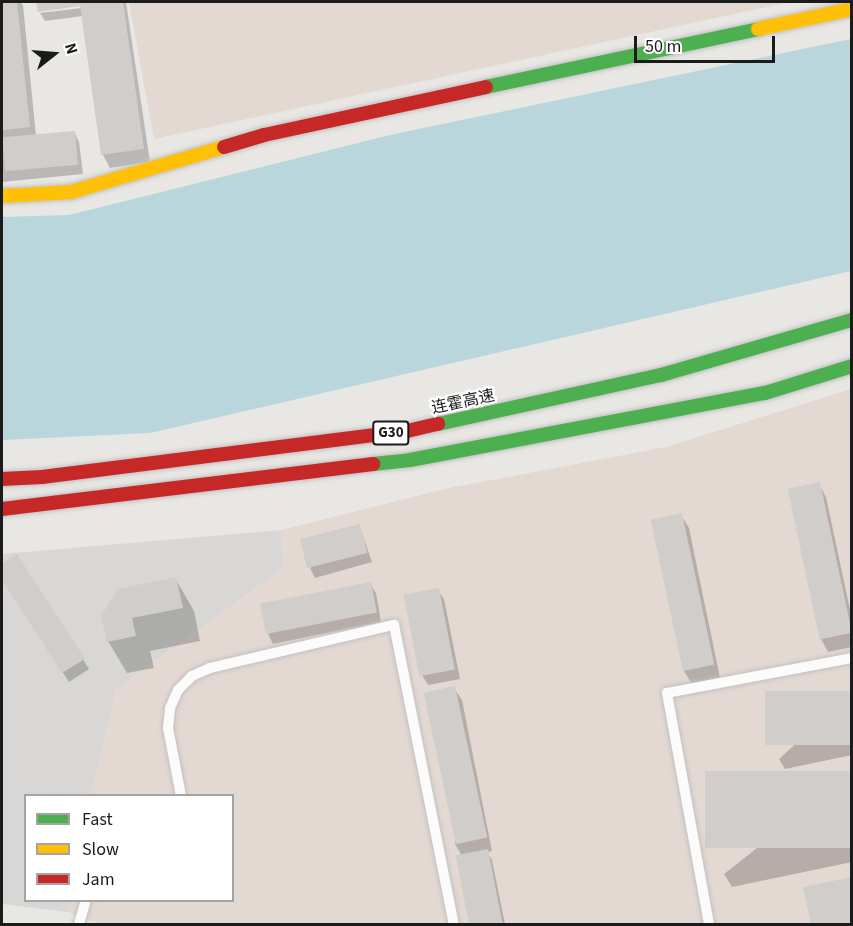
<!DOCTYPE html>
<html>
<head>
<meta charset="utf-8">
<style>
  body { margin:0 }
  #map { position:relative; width:853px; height:926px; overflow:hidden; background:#e9e7e4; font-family:"Source Sans 3","Noto Sans SC",sans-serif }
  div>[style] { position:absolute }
  .residential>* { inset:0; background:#d8d7d5 }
  .military>* { inset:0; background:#e4d8d3 }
  .water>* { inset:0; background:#b8d6dc }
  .shadow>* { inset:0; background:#0003 }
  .building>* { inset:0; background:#d0cdcb; transform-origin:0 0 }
  .roads { filter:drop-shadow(0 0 2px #c2c1c0) drop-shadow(0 0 2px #c2c1c0) }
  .lane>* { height:10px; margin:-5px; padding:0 5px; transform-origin:5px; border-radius:5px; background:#fcfbfb }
  .fast>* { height:14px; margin:-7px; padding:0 7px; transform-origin:7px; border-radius:7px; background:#4caf50 }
  .slow>* { height:14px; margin:-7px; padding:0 7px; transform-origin:7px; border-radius:7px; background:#ffc107 }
  .jam>* { height:14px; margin:-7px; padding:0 7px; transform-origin:7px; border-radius:7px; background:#c62828 }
  span { translate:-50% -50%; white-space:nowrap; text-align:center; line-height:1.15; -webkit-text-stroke:4.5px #fff; paint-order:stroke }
  .shield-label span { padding:2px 4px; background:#fff; border:2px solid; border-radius:4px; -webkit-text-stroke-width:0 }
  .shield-label { font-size:15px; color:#1b1b1b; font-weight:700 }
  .street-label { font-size:16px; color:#1b1b1b }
  .frame { position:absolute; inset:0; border:3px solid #1b1b1b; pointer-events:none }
  .legend { position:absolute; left:24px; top:794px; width:210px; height:108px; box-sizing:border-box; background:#fff; border:2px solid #a4a4a4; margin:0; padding:8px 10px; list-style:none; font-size:18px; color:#1b1b1b }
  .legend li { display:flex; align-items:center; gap:12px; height:30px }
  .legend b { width:30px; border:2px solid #a4a4a4 }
  .north { position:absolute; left:24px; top:24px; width:60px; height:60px; -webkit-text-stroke:4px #fff; paint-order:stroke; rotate:73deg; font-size:16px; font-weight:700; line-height:24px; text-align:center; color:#1b1b1b }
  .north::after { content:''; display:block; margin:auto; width:21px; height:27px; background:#1b1b1b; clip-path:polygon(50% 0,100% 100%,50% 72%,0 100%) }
  .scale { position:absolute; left:634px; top:36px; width:141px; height:27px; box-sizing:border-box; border:3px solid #1b1b1b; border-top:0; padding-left:8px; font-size:18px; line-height:21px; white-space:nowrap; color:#1b1b1b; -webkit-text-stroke:4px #fff; paint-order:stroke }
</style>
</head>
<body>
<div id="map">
  <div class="residential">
    <i style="clip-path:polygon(281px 530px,284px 568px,116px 689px,93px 795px,26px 796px,26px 900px,71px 901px,68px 912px,2px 904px,2px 554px)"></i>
  </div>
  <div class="military">
    <i style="clip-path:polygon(129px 2px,790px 2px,154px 139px)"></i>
    <i style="clip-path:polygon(851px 389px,851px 924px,99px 924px,68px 912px,70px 901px,232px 900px,232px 796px,91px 795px,116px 689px,284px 568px,281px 530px,444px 489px,666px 447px)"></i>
  </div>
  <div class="water">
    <i style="clip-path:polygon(851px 39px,851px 271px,150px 433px,2px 440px,2px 217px,69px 215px,390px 135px)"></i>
  </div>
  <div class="shadow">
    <i style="clip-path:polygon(2px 2px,20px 2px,23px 5px,36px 136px,74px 132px,79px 142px,83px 174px,2px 182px)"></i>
    <i style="clip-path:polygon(38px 2px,126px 2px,150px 162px,110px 168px,103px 155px,83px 16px,45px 21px,40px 13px,82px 8px,82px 5px,39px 10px)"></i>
    <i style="clip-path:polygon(819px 484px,826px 497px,852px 619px,852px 647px,828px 652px,821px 639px)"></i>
    <i style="clip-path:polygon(681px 515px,689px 528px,720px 678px,692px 684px,684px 671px)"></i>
    <i style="clip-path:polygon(359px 525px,372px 562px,315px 578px,310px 568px)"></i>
    <i style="clip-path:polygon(17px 556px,89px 669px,69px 682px,2px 579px,2px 566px)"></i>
    <i style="clip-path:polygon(175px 578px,194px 611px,200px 641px,150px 651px,154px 668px,127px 673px,108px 641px,103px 616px)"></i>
    <i style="clip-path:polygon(370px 584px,376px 593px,381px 622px,273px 644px,268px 634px)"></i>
    <i style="clip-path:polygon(438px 590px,444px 599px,460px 679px,428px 685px,422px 675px)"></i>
    <i style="clip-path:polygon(454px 688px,462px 700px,492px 851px,487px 852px,492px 860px,505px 924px,471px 924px,458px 857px,462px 856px,455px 844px)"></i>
    <i style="clip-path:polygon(852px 692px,852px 755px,785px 769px,779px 759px)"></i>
    <i style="clip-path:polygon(852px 773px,852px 862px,732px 887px,724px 874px)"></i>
    <i style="clip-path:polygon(852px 878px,852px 924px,812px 924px,805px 888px)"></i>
  </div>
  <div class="building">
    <i style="clip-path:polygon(2px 2px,17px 2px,30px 127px,2px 130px)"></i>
    <i style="clip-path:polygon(36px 2px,123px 2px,144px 149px,101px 155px,80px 6px,38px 12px)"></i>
    <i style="left:75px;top:131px;width:34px;height:73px;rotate:85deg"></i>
    <i style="left:820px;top:482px;width:154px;height:33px;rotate:78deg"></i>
    <i style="left:682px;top:513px;width:155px;height:32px;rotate:78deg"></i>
    <i style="left:360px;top:524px;width:30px;height:62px;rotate:76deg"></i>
    <i style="clip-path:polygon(17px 554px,85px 659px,62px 673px,2px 580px,2px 564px)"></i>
    <i style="clip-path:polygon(176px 577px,183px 608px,132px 618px,136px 636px,107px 642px,101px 616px,118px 589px)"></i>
    <i style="left:371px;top:582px;width:31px;height:113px;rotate:79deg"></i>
    <i style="left:439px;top:588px;width:83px;height:36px;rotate:79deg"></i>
    <i style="left:455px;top:686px;width:155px;height:32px;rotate:78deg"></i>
    <i style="left:852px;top:691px;width:54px;height:87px;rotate:90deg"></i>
    <i style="left:852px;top:771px;width:77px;height:147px;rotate:90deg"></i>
    <i style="left:488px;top:849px;width:76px;height:33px;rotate:79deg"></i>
    <i style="clip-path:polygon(852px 877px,852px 924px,811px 924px,803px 887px)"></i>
  </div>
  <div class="roads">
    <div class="lane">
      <i style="left:181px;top:796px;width:69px;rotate:-100.8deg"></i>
      <i style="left:168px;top:728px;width:20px;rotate:-84deg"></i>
      <i style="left:170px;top:708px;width:20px;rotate:-66deg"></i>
      <i style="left:178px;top:690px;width:20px;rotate:-45deg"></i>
      <i style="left:192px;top:676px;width:20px;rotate:-24deg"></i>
      <i style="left:210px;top:668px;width:189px;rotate:-13.2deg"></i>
      <i style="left:394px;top:625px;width:305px;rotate:78.7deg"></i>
      <i style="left:79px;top:924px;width:25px;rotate:-74deg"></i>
      <i style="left:709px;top:924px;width:235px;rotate:-100.3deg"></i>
      <i style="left:667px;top:693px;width:188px;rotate:-10.7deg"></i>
    </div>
    <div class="fast">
      <i style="left:486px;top:87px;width:278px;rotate:-12deg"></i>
      <i style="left:438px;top:424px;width:228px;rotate:-12.4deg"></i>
      <i style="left:661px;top:375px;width:199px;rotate:-16.1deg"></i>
      <i style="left:373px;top:464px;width:37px;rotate:-6deg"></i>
      <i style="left:410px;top:460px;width:361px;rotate:-10.7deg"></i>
      <i style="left:765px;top:393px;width:91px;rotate:-17.2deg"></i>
    </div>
    <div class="slow">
      <i style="left:758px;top:29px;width:96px;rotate:-12deg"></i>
      <i style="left:2px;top:196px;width:69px;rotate:-3.3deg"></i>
      <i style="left:71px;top:192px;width:159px;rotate:-16.4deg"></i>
    </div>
    <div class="jam">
      <i style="left:224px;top:147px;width:42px;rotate:-16.7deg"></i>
      <i style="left:264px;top:135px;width:227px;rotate:-12.2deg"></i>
      <i style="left:2px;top:479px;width:40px;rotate:-2.9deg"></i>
      <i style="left:42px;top:477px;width:368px;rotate:-7.2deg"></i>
      <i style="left:407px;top:431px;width:32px;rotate:-13deg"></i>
      <i style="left:2px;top:509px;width:374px;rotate:-6.9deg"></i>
    </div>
  </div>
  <div class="shield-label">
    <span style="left:391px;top:433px">G30</span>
  </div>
  <div class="street-label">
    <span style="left:463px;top:402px;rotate:-12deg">连霍高速</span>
  </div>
  <div class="frame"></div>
  <ul class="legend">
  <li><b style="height:8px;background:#4caf50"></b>Fast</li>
  <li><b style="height:8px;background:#ffc107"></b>Slow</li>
  <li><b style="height:8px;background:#c62828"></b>Jam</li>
  </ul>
  <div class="north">N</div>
  <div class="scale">50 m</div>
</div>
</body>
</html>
